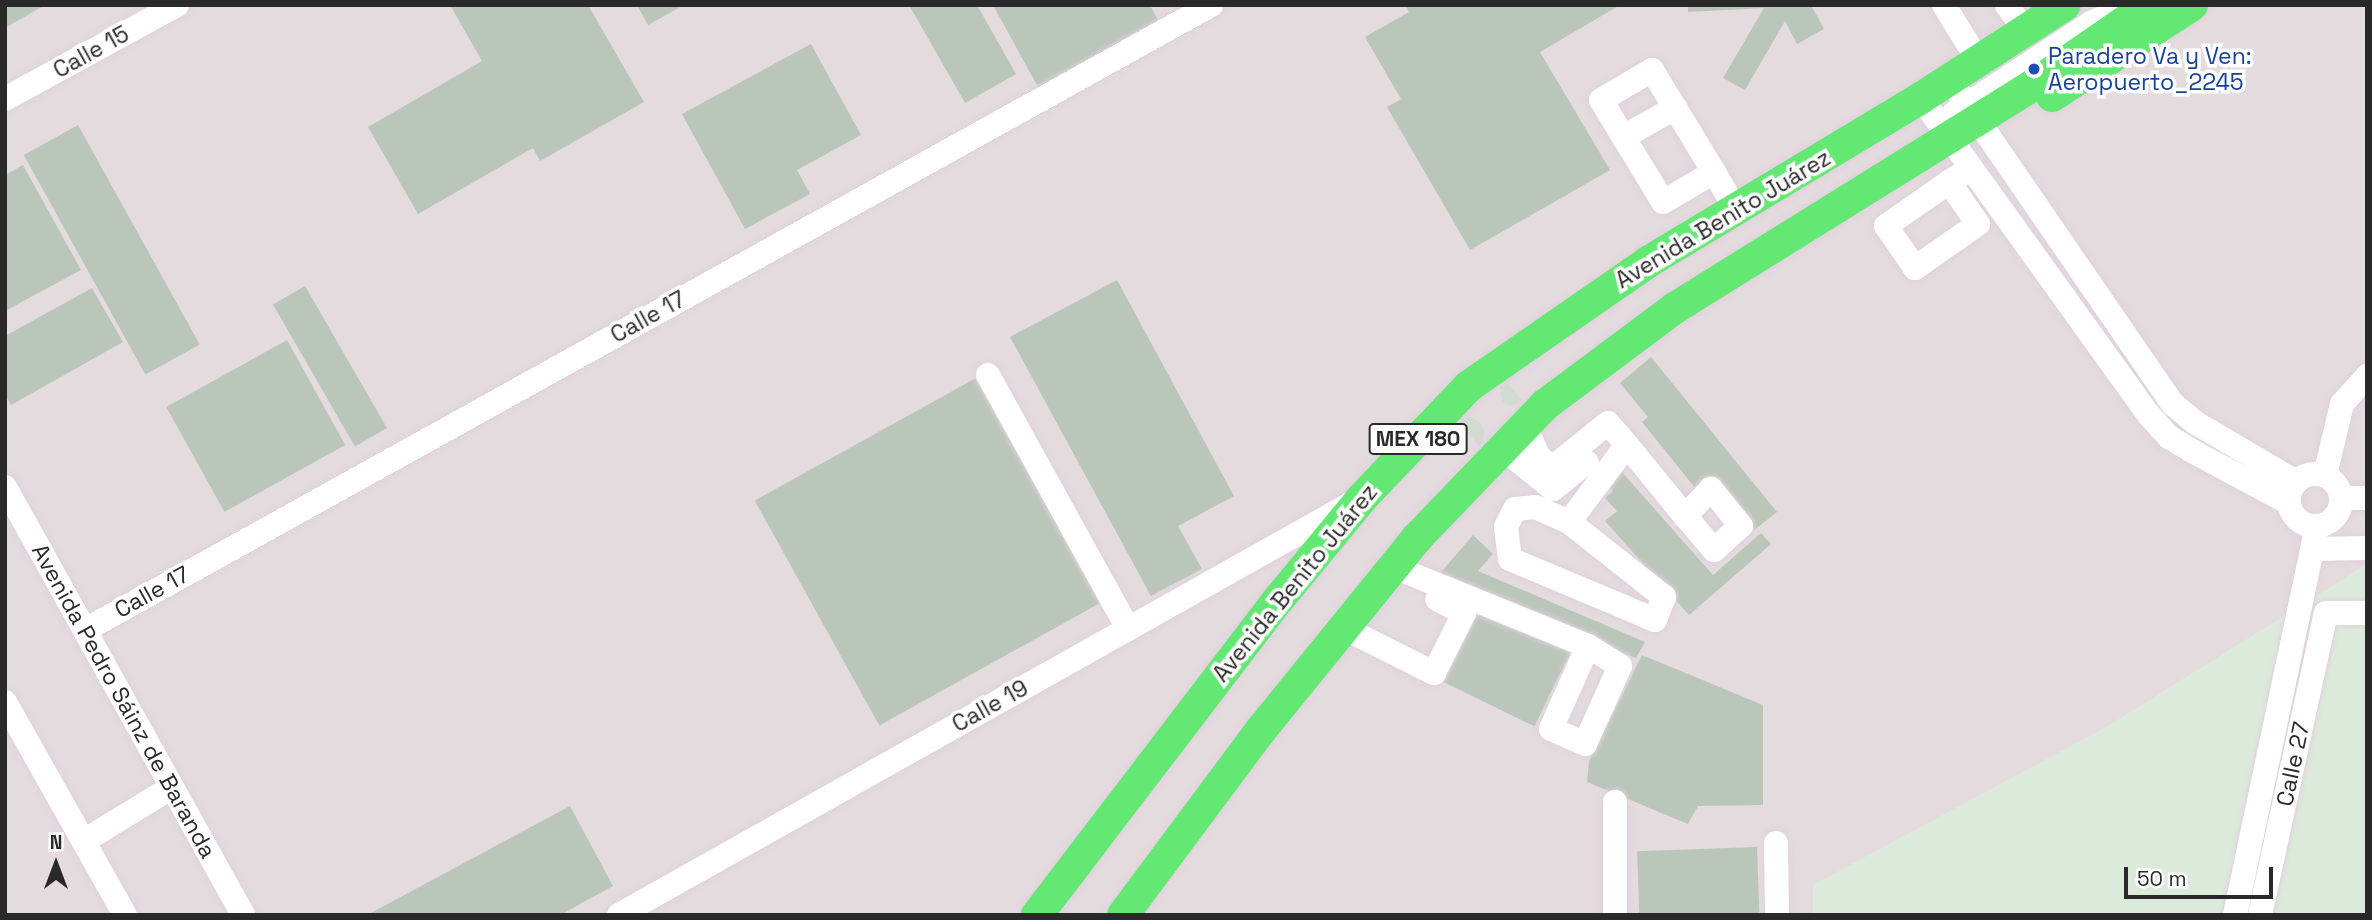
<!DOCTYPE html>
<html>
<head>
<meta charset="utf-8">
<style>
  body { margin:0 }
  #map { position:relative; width:2372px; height:920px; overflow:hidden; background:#dceadb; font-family:"Space Grotesk",sans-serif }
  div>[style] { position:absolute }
  .industrial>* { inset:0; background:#e3dbde }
  .plaza>* { inset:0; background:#d2dbd1 }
  .building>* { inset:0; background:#bbc6ba; transform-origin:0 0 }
  .roads { filter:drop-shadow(0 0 2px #e1d0de) drop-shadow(0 0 2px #e1d0de) }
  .minor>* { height:24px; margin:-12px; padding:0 12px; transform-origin:12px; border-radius:12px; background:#fff }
  .minor>.ring { margin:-12px; padding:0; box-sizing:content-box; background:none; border:24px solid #fff; border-radius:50% }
  .major>* { height:32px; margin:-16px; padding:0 16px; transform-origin:16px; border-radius:16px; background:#62e873 }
  .dots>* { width:19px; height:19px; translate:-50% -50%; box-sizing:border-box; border:4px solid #fff; border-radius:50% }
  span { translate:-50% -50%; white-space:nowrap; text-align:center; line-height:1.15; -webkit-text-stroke:7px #fff; paint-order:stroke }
  .shield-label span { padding:2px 5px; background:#fff; border:2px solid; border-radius:5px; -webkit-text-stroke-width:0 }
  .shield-label { font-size:21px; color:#292929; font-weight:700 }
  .street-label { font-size:23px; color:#292929 }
  .transit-label { font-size:23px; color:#164399 }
  .left { translate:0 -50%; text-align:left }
  .frame { position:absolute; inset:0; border:7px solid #292929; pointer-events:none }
  .north { position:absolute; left:21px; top:829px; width:70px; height:70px; -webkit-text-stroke:5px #fff; paint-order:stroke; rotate:0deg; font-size:19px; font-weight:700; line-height:28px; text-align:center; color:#292929 }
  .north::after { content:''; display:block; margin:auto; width:24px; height:32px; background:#292929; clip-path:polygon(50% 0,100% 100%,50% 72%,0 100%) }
  .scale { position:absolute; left:2124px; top:867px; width:149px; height:32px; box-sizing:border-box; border:4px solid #292929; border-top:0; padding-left:9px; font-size:21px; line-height:24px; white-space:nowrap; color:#292929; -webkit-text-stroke:5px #fff; paint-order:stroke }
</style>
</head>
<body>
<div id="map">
  <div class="industrial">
    <i style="clip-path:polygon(5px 5px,2367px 5px,2367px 564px,2106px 727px,1813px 885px,1813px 915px,5px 915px)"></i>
  </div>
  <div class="plaza">
    <i style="clip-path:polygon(1505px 381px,1523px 401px,1511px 406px,1503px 402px,1500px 389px)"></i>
    <i style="clip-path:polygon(1468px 416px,1479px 421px,1485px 431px,1480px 447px,1457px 420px)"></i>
  </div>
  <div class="building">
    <i style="clip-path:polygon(5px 5px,45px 5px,5px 28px)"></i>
    <i style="clip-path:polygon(450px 5px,588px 5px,644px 102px,540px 161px,533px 148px,418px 214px,368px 127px,482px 61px)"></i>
    <i style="clip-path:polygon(637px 5px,684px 5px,648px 25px)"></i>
    <i style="clip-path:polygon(909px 5px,977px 5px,1016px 74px,965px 103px)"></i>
    <i style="clip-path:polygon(993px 5px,1150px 5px,1158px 20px,1038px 87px)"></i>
    <i style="clip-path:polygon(1405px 5px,1620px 5px,1540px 52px,1610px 170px,1470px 250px,1387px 107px,1401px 99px,1365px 37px,1409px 12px)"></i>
    <i style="clip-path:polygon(1688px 5px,1811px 5px,1824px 29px,1797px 44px,1785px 21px,1745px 90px,1723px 78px,1764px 8px,1688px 12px)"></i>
    <i style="clip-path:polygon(811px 44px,861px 135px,797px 170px,810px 194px,745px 229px,682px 114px)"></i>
    <i style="left:78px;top:125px;width:251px;height:62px;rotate:61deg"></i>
    <i style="clip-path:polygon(23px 165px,81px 270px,5px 311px,5px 175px)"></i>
    <i style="clip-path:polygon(1117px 280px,1234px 496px,1178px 526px,1202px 569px,1151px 596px,1010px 337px)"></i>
    <i style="left:305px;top:286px;width:164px;height:37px;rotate:60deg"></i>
    <i style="clip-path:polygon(92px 288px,123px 342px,11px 405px,5px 395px,5px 336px)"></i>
    <i style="left:287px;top:340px;width:120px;height:138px;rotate:61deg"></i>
    <i style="clip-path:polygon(1651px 357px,1777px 512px,1753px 531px,1710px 478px,1696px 489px,1642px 422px,1648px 417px,1620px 383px)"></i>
    <i style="left:976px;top:378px;width:257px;height:253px;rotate:61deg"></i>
    <i style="clip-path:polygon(1621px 471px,1713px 575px,1761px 533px,1771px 544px,1689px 615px,1605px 521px,1617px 511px,1605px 498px,1613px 491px,1606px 484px)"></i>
    <i style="clip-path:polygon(1473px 535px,1493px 554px,1478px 571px,1645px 642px,1636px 658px,1436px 578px)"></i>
    <i style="left:1477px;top:607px;width:104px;height:82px;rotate:26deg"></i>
    <i style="clip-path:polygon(1642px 655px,1763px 705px,1763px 805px,1698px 806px,1688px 824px,1587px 782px,1589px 761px)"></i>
    <i style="clip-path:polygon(570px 806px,613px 886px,560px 915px,367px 915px)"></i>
    <i style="left:1757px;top:847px;width:68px;height:120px;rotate:88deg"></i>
  </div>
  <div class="roads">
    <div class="minor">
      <i style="left:1944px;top:5px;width:46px;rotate:58.4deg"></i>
      <i style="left:2007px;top:5px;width:32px;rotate:55deg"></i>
      <i style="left:1652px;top:70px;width:119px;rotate:58.7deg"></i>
      <i style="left:1714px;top:172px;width:59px;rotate:149.5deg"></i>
      <i style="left:1663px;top:202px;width:119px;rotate:-121.3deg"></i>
      <i style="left:1601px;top:100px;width:59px;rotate:-30.5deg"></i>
      <i style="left:1950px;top:80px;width:393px;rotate:55.5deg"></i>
      <i style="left:2173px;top:404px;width:30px;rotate:40deg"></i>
      <i style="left:2196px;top:423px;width:116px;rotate:30.5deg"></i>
      <i style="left:1921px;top:98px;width:390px;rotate:54.3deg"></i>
      <i style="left:2149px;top:415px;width:30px;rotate:48deg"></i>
      <i style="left:2169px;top:437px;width:27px;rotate:31deg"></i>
      <i style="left:2192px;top:451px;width:110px;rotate:28.2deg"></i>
      <i style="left:5px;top:99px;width:196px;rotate:-28.7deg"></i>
      <i style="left:1954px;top:113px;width:164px;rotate:-33.3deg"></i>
      <i style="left:2091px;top:23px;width:44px;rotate:-24.2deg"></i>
      <i style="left:1623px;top:137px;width:60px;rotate:-29.1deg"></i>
      <i style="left:1714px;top:172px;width:44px;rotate:59.9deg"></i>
      <i style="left:1949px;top:182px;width:51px;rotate:55.4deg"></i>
      <i style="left:1978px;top:224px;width:77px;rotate:145.1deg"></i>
      <i style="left:1915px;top:268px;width:51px;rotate:-124.6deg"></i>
      <i style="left:1886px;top:226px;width:77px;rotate:-34.9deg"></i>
      <i style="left:1949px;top:182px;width:26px;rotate:-32deg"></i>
      <i style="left:988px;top:375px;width:290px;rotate:61.1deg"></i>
      <i style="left:1524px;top:424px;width:36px;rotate:66deg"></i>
      <i style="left:1539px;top:457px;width:17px;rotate:40deg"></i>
      <i style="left:1552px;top:468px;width:72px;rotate:-38.8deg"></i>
      <i style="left:1608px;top:423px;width:29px;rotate:49deg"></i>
      <i style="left:1501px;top:447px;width:67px;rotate:38.9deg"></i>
      <i style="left:1553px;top:489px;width:43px;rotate:-38.5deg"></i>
      <i class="ring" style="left:2289px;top:474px;width:28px;height:28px"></i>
      <i style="left:2325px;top:475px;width:73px;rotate:-76.5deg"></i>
      <i style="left:2342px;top:404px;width:38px;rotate:-48deg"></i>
      <i style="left:5px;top:487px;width:490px;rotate:60.9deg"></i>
      <i style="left:2342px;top:498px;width:25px"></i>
      <i style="left:1569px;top:522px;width:37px;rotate:-156deg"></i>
      <i style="left:1535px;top:507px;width:20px;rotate:174deg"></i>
      <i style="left:1515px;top:509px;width:20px;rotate:117deg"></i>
      <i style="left:1506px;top:527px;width:32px;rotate:83deg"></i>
      <i style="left:1510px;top:559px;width:157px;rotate:22.8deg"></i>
      <i style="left:1655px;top:620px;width:25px;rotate:-69deg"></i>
      <i style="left:1664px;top:597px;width:121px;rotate:-141.7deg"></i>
      <i style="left:1569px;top:522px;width:96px;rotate:-53deg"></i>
      <i style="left:1627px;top:445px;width:92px;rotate:50.8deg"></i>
      <i style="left:1685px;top:516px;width:45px;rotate:49.5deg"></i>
      <i style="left:1714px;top:550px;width:36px;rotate:-42deg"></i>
      <i style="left:1741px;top:526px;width:48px;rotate:-129deg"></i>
      <i style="left:1711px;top:489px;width:37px;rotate:134deg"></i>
      <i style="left:2313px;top:549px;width:54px;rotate:-1.1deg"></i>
      <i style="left:1394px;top:567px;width:209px;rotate:22.2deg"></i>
      <i style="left:1588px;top:646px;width:38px;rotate:32deg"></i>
      <i style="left:1620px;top:666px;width:85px;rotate:114.2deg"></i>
      <i style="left:1585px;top:744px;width:37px;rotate:-156deg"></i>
      <i style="left:1551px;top:729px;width:91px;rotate:-66deg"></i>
      <i style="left:1344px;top:628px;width:101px;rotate:26.6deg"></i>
      <i style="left:1434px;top:673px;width:67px;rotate:-63.4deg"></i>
      <i style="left:1464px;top:613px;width:30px;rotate:-153deg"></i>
      <i style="left:85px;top:630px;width:1288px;rotate:-29.03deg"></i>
      <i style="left:5px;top:702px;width:244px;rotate:60.6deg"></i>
      <i style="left:1615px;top:802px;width:113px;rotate:90deg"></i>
      <i style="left:84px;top:841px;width:103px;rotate:-31.5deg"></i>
      <i style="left:1776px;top:843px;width:72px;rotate:89.2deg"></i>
      <i style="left:619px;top:915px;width:841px;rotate:-29.34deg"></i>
      <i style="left:2235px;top:915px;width:397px;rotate:-78.1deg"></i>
      <i style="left:2260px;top:915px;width:309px;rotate:-77.7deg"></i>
      <i style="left:2326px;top:613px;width:41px"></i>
    </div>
    <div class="major">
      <i style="left:2052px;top:96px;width:167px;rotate:-33deg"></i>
      <i style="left:1037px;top:915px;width:397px;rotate:-52.6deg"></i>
      <i style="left:1278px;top:600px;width:132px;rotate:-50.5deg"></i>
      <i style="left:1362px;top:498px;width:155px;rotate:-46.3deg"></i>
      <i style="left:1469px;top:386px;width:218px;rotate:-34.7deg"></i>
      <i style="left:1648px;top:262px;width:318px;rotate:-31deg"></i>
      <i style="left:1921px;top:98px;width:171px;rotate:-32.9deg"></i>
      <i style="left:1123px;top:915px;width:231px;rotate:-53.3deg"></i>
      <i style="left:1261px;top:730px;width:247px;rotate:-50.9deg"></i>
      <i style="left:1417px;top:538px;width:186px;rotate:-46.1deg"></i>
      <i style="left:1546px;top:404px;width:161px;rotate:-36.7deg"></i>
      <i style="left:1675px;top:308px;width:422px;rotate:-31.9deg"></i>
      <i style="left:2033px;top:85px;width:141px;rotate:-34.6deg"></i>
    </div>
  </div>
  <div class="dots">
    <i style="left:2034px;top:69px;background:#1a4fb4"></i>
  </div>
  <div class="shield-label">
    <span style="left:1418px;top:439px">MEX 180</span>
  </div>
  <div class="street-label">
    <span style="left:91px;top:52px;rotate:-29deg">Calle 15</span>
    <span style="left:1723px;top:219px;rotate:-31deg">Avenida Benito Juárez</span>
    <span style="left:648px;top:317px;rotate:-29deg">Calle 17</span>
    <span style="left:1295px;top:583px;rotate:-51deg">Avenida Benito Juárez</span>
    <span style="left:152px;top:592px;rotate:-29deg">Calle 17</span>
    <span style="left:124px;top:701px;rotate:61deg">Avenida Pedro Sáinz de Baranda</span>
    <span style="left:990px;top:706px;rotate:-29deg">Calle 19</span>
    <span style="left:2293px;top:764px;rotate:-78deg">Calle 27</span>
  </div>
  <div class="transit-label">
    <span class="left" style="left:2048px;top:69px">Paradero Va y Ven:<br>Aeropuerto_2245</span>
  </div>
  <div class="frame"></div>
  <div class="north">N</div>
  <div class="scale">50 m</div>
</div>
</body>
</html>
